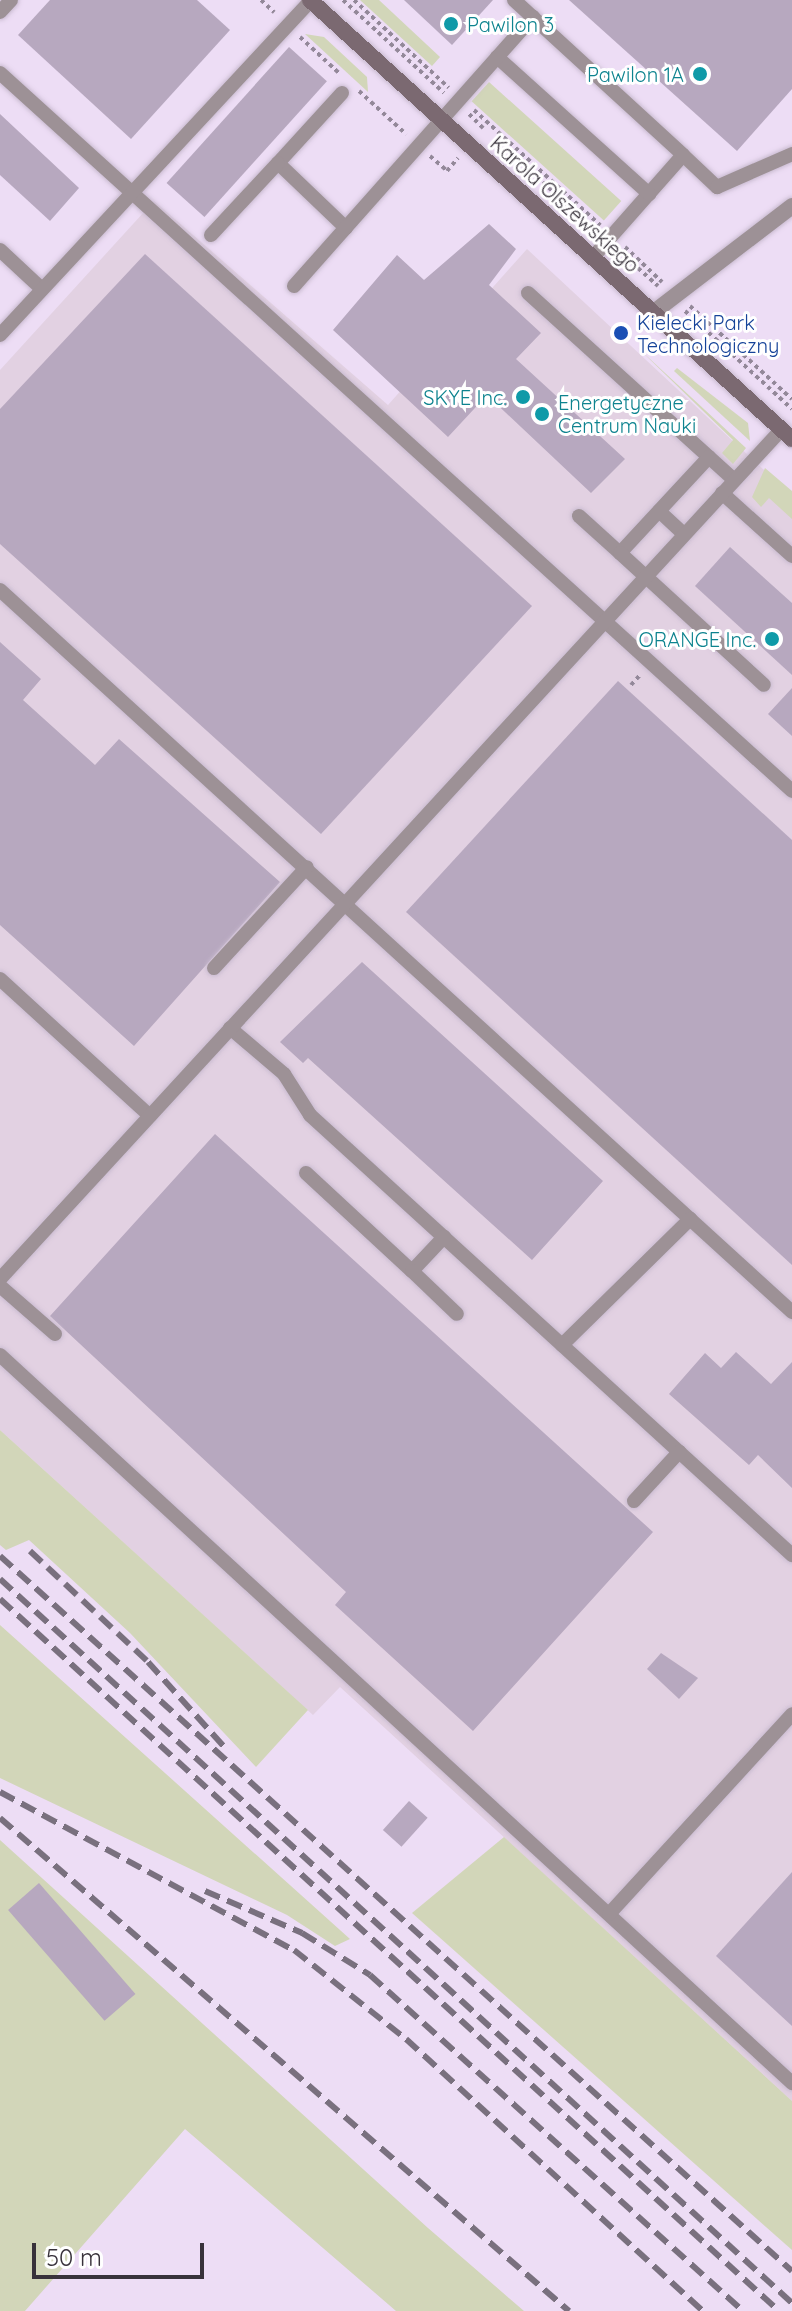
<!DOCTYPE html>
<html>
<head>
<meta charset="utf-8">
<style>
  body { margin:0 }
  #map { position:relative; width:792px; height:2311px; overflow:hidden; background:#edddf5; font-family:Quicksand,sans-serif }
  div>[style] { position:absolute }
  .industrial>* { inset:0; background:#e2d1e2 }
  .green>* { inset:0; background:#d2d6b9; transform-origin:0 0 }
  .building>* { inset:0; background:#b7a8bf; transform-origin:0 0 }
  .path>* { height:4px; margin-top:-2px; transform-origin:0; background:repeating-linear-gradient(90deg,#938899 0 4px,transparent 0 8px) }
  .roads { filter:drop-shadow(0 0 2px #c9bbd0) drop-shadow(0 0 2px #c9bbd0) }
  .lane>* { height:14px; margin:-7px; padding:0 7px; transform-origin:7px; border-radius:7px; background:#9d9196 }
  .street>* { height:16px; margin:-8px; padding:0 8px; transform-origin:8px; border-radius:8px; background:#9d9196 }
  .secondary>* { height:16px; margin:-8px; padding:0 8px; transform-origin:8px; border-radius:8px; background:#7b6971 }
  .rail>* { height:6px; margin-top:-3px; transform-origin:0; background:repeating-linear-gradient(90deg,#79707e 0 16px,transparent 0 24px) }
  .dots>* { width:22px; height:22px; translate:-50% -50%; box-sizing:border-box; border:4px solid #fff; border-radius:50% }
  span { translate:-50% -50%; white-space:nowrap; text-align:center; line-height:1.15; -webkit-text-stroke:6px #fff; paint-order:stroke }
  .culture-label { font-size:20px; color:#0d838f }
  .left { translate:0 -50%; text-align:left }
  .right { translate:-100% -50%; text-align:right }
  .street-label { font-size:20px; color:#38323b }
  .transit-label { font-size:20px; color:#164399 }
  .scale { position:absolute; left:32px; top:2243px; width:172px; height:36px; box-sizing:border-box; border:4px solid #38323b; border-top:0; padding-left:10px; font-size:24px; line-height:28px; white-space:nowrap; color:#38323b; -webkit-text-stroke:6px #fff; paint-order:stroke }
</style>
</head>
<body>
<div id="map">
  <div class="industrial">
    <i style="clip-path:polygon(154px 201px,388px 405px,527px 249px,792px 496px,792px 2101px,340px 1687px,313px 1715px,0 1430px,0 370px)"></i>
  </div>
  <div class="green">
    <i style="clip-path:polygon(360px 0,379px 0,440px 57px,432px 66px)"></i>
    <i style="clip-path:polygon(305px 34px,324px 37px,367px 77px,368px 92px)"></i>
    <i style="left:489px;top:82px;width:178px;height:26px;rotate:42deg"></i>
    <i style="clip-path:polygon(637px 347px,746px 448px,733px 464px,722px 453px,733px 440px)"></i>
    <i style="clip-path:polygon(677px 368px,748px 423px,750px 441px,674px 371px)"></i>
    <i style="clip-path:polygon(765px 468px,792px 491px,792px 519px,769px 498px,761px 507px,752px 497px)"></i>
    <i style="clip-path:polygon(0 1430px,308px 1710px,256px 1767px,130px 1633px,29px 1540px,6px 1550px,0 1545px)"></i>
    <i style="clip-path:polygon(0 1625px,350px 1939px,335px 1946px,287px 1915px,0 1778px)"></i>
    <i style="clip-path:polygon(504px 1837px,792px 2101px,792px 2250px,412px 1913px)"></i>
    <i style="clip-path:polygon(0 1840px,428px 2228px,524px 2311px,396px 2311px,185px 2129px,25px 2311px,0 2311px)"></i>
  </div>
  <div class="building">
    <i style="clip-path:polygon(50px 0,197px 0,230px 30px,131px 139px,18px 35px)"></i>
    <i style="clip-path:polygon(404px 0,493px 0,452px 45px)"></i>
    <i style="clip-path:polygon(569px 0,792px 0,792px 89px,737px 151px)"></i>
    <i style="left:289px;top:47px;width:51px;height:183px;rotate:42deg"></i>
    <i style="clip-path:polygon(0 114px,79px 188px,50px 221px,0 175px)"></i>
    <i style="clip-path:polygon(489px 224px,516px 249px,489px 285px,541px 333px,516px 359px,625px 459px,591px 493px,487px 395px,448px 437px,333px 330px,397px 255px,424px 280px)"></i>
    <i style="clip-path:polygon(145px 254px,532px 606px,321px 834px,0 544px,0 409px)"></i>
    <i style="clip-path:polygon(730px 547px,792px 603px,792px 675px,695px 586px)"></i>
    <i style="clip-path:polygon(0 642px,41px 679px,23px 700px,95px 765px,119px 739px,280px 882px,134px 1046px,0 925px)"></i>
    <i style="clip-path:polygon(618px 681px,792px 840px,792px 1265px,406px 912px)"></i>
    <i style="clip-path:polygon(792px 688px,792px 736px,768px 714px)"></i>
    <i style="clip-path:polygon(362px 962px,603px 1181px,532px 1260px,308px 1058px,303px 1063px,280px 1042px)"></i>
    <i style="clip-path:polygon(215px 1134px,653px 1532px,473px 1731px,335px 1605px,346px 1592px,50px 1316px)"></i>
    <i style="clip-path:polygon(736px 1352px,771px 1384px,792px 1362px,792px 1488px,758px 1455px,749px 1465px,669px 1394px,705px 1353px,721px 1368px)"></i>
    <i style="clip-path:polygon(661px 1653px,698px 1678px,679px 1699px,647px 1669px)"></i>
    <i style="left:409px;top:1801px;width:25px;height:39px;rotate:42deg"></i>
    <i style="clip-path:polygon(792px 1872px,792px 2026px,716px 1956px)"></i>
    <i style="left:39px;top:1883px;width:147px;height:41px;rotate:49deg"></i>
  </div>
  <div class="path">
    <i style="left:261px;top:0;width:18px;rotate:43deg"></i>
    <i style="left:343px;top:0;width:137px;rotate:42.6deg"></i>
    <i style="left:354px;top:0;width:129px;rotate:42.8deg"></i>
    <i style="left:300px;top:37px;width:56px;rotate:42.8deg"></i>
    <i style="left:359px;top:91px;width:64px;rotate:42.5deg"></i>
    <i style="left:474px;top:110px;width:171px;rotate:42.4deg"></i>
    <i style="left:469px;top:114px;width:20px;rotate:45deg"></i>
    <i style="left:430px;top:156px;width:23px;rotate:41deg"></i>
    <i style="left:447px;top:171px;width:17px;rotate:-50deg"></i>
    <i style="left:525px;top:166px;width:95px;rotate:42.4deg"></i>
    <i style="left:625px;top:247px;width:51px;rotate:43.4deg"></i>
    <i style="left:620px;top:252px;width:51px;rotate:41.8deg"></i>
    <i style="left:690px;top:306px;width:138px;rotate:42.4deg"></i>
    <i style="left:685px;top:311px;width:145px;rotate:42.5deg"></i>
    <i style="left:631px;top:685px;width:13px;rotate:-48deg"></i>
  </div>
  <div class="roads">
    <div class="lane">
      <i style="left:514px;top:0;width:229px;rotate:42.5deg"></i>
      <i style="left:683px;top:155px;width:136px;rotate:131.4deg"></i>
      <i style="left:0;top:12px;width:16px;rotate:-47deg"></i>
      <i style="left:497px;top:57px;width:205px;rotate:42deg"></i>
      <i style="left:0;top:73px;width:1069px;rotate:42.19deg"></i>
      <i style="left:342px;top:93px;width:95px;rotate:132.4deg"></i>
      <i style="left:278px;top:163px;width:94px;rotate:43.7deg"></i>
      <i style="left:683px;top:155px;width:47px;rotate:43.3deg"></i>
      <i style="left:717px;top:187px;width:82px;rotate:-23.7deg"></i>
      <i style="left:211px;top:235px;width:98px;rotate:-47.1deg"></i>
      <i style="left:0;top:250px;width:57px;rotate:42.9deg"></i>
      <i style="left:294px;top:286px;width:360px;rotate:-48.4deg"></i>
      <i style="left:528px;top:293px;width:278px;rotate:42.2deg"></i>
      <i style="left:0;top:335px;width:456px;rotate:-47.1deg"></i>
      <i style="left:722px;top:493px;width:94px;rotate:42deg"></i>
      <i style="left:659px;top:511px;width:34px;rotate:43deg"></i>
      <i style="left:579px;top:516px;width:55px;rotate:42.1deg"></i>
      <i style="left:620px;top:553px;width:131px;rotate:-47.2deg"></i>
      <i style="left:620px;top:553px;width:195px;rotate:42.5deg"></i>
      <i style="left:0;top:590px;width:1072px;rotate:42.35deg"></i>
      <i style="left:214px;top:968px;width:137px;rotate:-47.4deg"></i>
      <i style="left:0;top:979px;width:203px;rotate:42.4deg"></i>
      <i style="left:230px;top:1028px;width:71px;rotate:40.4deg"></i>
      <i style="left:284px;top:1074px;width:49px;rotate:57.6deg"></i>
      <i style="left:310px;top:1115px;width:653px;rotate:42.39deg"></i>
      <i style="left:306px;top:1173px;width:144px;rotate:42.8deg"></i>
      <i style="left:412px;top:1271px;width:47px;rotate:-46.7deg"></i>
      <i style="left:412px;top:1271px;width:62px;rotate:43.7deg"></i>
      <i style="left:0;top:1279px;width:1154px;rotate:-47.39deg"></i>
      <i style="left:0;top:1286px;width:73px;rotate:41.1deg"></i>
      <i style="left:562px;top:1345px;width:180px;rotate:-44.5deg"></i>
      <i style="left:0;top:1355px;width:1076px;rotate:42.59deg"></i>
      <i style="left:634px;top:1501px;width:67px;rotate:-47.4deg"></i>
      <i style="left:609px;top:1914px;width:271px;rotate:-47.5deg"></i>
    </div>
    <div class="street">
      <i style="left:654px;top:312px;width:174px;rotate:-37.5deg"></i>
    </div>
    <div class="secondary">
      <i style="left:310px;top:0;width:652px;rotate:42.33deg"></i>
    </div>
  </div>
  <div class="rail">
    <i style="left:30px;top:1551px;width:162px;rotate:43.2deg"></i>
    <i style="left:148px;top:1662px;width:118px;rotate:48.1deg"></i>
    <i style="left:0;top:1556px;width:1067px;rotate:42.08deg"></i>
    <i style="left:0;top:1579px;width:1073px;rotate:42.43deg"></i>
    <i style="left:0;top:1599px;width:1055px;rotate:42.43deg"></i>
    <i style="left:0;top:1792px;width:334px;rotate:28.3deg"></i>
    <i style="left:294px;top:1950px;width:143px;rotate:38.5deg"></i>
    <i style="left:406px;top:2039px;width:403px;rotate:42.5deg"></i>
    <i style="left:0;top:1818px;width:753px;rotate:40.91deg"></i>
    <i style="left:205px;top:1891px;width:106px;rotate:23.4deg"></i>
    <i style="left:302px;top:1933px;width:80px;rotate:31.7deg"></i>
    <i style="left:370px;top:1975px;width:502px;rotate:42.01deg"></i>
  </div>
  <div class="dots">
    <i style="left:451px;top:24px;background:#0f9aa8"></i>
    <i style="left:700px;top:74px;background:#0f9aa8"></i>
    <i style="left:621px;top:333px;background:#1a4fb4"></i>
    <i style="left:523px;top:397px;background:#0f9aa8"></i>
    <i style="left:542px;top:414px;background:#0f9aa8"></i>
    <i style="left:772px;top:639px;background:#0f9aa8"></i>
  </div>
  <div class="culture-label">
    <span class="left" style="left:467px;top:24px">Pawilon 3</span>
    <span class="right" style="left:684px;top:74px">Pawilon 1A</span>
    <span class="right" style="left:507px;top:397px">SKYE Inc.</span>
    <span class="left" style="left:558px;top:414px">Energetyczne<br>Centrum Nauki</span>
    <span class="right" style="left:756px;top:639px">ORANGE Inc.</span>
  </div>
  <div class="street-label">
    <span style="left:565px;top:204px;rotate:42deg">Karola Olszewskiego</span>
  </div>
  <div class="transit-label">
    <span class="left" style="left:637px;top:334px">Kielecki Park<br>Technologiczny</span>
  </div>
  <div class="scale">50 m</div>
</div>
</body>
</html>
